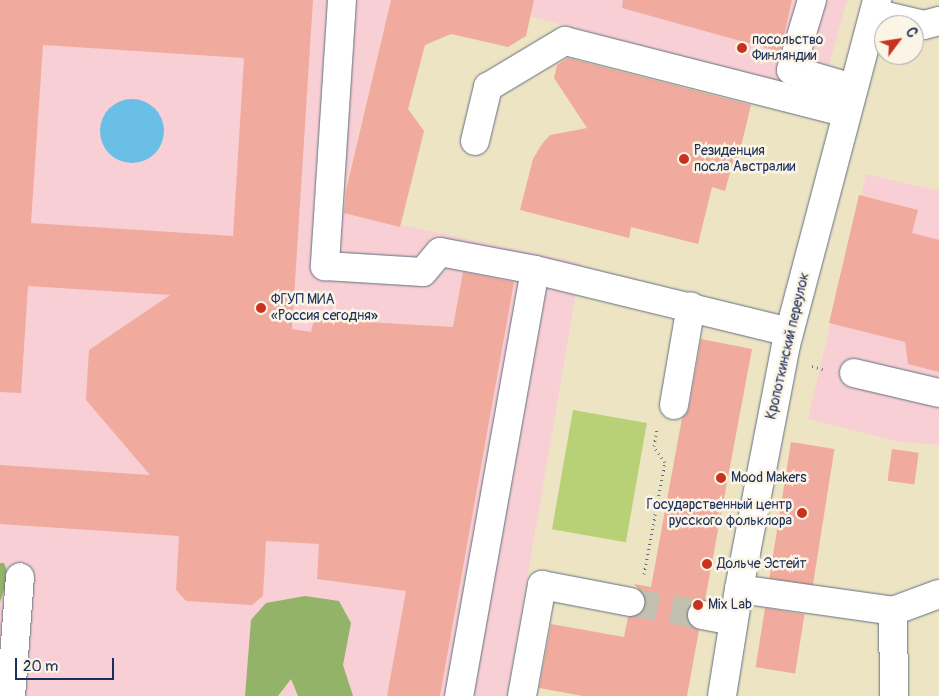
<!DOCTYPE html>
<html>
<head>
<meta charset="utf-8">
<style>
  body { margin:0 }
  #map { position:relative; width:939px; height:696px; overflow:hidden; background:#ece4c2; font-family:Pangolin,sans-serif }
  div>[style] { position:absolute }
  .built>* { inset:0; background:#f7cfd4 }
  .green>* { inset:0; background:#b8d177; transform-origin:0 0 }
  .forest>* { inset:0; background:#92b368 }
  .water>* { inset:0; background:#69bfe6 }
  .round { border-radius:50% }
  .building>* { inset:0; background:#f0ab9e; transform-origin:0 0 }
  .minor-tunnel>* { height:28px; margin-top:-14px; transform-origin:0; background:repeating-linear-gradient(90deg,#c2c0ae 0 28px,transparent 0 42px) }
  .path>* { height:3px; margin-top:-1.5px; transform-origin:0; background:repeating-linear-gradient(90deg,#646e81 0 1px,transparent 0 5px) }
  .roads { filter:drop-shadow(0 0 1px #646e81) drop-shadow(0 0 1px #646e81) }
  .minor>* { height:28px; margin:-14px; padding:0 14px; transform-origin:14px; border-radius:14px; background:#fff }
  .dots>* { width:14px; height:14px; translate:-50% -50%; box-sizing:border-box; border:2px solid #fcf5e5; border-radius:50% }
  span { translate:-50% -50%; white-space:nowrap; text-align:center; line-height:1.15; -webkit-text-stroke:5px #fcf5e5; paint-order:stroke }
  .poi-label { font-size:14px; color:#1b2f5e }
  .left { translate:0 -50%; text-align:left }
  .right { translate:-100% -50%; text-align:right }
  .street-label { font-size:14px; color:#1b2f5e }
  .north { position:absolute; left:874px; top:15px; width:50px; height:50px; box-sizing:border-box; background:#fcf5e5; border:1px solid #a2a6af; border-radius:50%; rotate:59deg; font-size:14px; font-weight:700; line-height:20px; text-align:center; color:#1b2f5e }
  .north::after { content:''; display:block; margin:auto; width:18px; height:22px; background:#c8321e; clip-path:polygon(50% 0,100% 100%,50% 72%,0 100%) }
  .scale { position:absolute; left:15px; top:658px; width:99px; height:22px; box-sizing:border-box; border:2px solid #1b2f5e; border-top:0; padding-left:6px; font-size:15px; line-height:18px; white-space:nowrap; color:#1b2f5e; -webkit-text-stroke:4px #fcf5e5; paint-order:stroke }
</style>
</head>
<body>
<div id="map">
  <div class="built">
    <i style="clip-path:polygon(0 0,391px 0,340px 212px,581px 263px,507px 696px,0 696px)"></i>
    <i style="clip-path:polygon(470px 0,847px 0,821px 94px)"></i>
    <i style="clip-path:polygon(866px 174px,939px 191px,939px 445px,900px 442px,808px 419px)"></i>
  </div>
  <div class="green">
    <i style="left:573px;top:410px;width:75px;height:121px;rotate:10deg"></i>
  </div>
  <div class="forest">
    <i style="clip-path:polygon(0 563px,4px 563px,9px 576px,0 602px)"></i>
    <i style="clip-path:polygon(305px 596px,339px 601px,351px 623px,343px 665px,353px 696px,298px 696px,291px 679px,278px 696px,245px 696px,251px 620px,266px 603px)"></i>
  </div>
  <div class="water">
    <i class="round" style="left:100px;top:99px;width:64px;height:64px"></i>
  </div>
  <div class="building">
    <i style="clip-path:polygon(evenodd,0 0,313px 0,292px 329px,311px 332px,314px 319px,453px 327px,463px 272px,514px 282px,440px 696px,387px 696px,406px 591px,317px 579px,319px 544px,266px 541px,263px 596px,252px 605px,186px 601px,176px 590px,179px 536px,0 524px,0 465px,150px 475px,86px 400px,89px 350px,170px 295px,28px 286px,21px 393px,0 392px,0 0,43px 45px,244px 58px,233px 236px,31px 223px,43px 45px)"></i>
    <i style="clip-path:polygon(391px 0,534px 0,526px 36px,508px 47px,451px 34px,425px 45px,408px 109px,424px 131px,400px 227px,344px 213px,346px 190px)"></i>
    <i style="clip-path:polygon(623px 0,792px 0,780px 52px,622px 8px)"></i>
    <i style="clip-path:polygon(568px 58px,751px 105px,738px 159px,734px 158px,725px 191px,712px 187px,698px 244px,631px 227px,629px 238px,520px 210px,533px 159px,542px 144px,550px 135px,587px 128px,554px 78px,557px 65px)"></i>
    <i style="clip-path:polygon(859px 195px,918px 210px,912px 233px,939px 240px,939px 372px,908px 364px,905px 342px,829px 323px)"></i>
    <i style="clip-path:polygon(701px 339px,752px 349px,705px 600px,691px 604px,687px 613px,691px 626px,699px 630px,687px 696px,583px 696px,539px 688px,551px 624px,624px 637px,628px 617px,641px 613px,645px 605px,645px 596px,634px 584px,651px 587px,682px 418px,689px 408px)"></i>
    <i style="left:791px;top:442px;width:44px;height:138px;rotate:9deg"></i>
    <i style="left:892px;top:449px;width:27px;height:32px;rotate:8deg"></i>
    <i style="left:765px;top:608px;width:40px;height:60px;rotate:9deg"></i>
  </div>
  <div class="minor-tunnel">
    <i style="left:630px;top:602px;width:73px;rotate:10.2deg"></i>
  </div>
  <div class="path">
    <i style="left:812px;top:366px;width:14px;rotate:17deg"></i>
    <i style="left:644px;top:574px;width:114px;rotate:-79.4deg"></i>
    <i style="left:665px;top:462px;width:19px;rotate:-125deg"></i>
    <i style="left:654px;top:446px;width:17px;rotate:-80deg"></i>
  </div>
  <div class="roads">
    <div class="minor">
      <i style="left:342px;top:0;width:267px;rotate:93.7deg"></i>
      <i style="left:325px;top:266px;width:98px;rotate:3.5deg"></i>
      <i style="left:423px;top:272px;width:26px;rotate:-50deg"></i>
      <i style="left:440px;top:252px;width:97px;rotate:10.7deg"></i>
      <i style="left:535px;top:270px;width:433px;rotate:100.1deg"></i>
      <i style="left:812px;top:0;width:73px;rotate:106.7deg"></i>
      <i style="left:791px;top:70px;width:65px;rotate:16.2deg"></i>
      <i style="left:874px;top:13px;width:51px;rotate:13.5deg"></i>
      <i style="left:924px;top:25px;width:16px;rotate:-15deg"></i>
      <i style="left:475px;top:141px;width:56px;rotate:-76.5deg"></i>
      <i style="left:488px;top:87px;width:90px;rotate:-30.9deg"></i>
      <i style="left:565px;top:41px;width:291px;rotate:14.3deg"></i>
      <i style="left:535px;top:270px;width:261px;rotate:13.7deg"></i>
      <i style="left:854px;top:373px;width:87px;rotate:13.2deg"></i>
      <i style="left:674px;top:405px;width:100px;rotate:-80.3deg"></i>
      <i style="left:739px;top:589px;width:156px;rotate:8.1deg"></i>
      <i style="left:893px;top:611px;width:49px;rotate:-20.3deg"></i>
      <i style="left:893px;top:611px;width:85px;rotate:89.3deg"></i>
      <i style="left:702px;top:615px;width:32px;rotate:11deg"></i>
      <i style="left:11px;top:696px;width:119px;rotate:-85.7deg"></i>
      <i style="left:522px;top:696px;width:113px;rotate:-79.8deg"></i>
      <i style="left:542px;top:585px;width:90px;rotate:10.9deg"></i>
      <i style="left:722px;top:696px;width:108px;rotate:-81deg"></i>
      <i style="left:739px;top:589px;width:248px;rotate:-79.1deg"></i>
      <i style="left:786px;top:345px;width:357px;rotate:-75.2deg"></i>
    </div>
  </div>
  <div class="dots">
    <i style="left:742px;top:48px;background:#c8321e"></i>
    <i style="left:684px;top:159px;background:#c8321e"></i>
    <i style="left:261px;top:308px;background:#c8321e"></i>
    <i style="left:721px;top:478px;background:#c8321e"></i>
    <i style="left:802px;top:513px;background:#c8321e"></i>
    <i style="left:707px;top:564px;background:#c8321e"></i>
    <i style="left:698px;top:605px;background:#c8321e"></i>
  </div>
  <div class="poi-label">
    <span class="left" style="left:752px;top:48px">посольство<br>Финляндии</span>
    <span class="left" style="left:694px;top:159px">Резиденция<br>посла Австралии</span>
    <span class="left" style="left:271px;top:308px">ФГУП МИА<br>«Россия сегодня»</span>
    <span class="left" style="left:731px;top:478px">Mood Makers</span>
    <span class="right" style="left:792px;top:513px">Государственный центр<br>русского фольклора</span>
    <span class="left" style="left:717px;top:564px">Дольче Эстейт</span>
    <span class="left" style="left:708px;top:605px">Mix Lab</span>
  </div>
  <div class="street-label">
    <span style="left:788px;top:346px;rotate:-77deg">Кропоткинский переулок</span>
  </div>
  <div class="north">С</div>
  <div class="scale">20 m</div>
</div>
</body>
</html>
